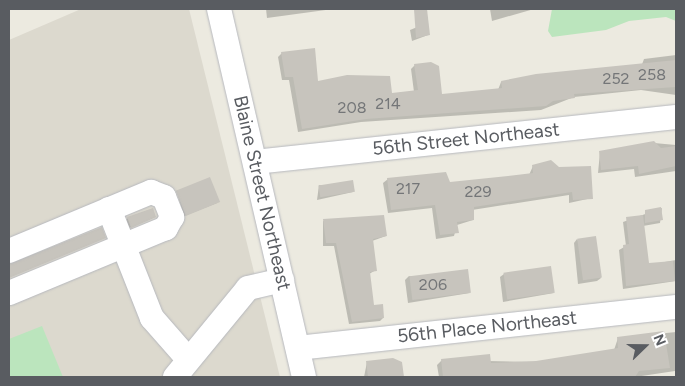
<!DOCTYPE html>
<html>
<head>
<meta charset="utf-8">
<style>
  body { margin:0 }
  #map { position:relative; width:685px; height:386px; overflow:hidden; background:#eceae0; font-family:Figtree,sans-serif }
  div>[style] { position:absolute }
  .education>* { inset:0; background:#dcd9ce }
  .green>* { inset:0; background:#bbe5bd }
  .shadow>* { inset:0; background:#0003 }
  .building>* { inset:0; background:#c7c4bd; transform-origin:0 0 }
  .roads { filter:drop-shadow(0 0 1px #b6b8bd) drop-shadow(0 0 1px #b6b8bd) }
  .minor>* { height:24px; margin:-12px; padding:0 12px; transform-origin:12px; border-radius:12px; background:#fff }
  span { translate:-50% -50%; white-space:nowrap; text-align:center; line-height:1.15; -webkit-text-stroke:4.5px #fff; paint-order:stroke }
  .number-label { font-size:16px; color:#747678 }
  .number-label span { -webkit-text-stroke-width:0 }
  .street-label { font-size:19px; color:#595c61 }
  .frame { position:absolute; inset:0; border:10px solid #595c61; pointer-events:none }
  .north { position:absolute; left:620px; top:321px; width:50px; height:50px; -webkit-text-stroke:4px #fff; paint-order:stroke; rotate:68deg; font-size:14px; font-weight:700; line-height:20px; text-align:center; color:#595c61 }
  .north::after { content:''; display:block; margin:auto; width:18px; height:22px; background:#595c61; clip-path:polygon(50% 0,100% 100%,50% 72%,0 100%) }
</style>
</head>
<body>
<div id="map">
  <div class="education">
    <i style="clip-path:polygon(81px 9px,189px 9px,280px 377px,9px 377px,9px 40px)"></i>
  </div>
  <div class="green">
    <i style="clip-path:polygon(552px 9px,676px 9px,676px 21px,666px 17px,629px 21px,606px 30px,552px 37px,548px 31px)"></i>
    <i style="clip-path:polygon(42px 326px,63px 377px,9px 377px,9px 339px)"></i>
  </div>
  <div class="shadow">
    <i style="clip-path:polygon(266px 9px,333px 9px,267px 18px)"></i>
    <i style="clip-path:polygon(490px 9px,534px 9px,492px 21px)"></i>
    <i style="clip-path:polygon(427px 23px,428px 35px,412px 41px,410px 30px)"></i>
    <i style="clip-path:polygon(282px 53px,317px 83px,391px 94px,414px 92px,411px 69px,415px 65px,441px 96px,498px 90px,501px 82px,641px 67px,644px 59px,676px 55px,676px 95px,641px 90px,574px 97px,541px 110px,361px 122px,298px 132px,289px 80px,282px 80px,278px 57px)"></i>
    <i style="clip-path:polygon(654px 143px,676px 145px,676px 171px,635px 177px,634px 169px,598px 173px,600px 152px)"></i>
    <i style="clip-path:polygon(533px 166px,592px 198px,569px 203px,569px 195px,472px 210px,473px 220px,457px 225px,454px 236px,436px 239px,432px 208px,388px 213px,383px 183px,388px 179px,449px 183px,529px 175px)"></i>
    <i style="clip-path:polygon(319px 185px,353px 192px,317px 200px)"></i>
    <i style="clip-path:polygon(177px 192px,217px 203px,184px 216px)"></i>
    <i style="clip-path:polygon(662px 208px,660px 223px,643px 226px,648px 265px,676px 260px,676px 281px,623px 289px,619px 250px,626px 246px,623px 222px)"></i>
    <i style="clip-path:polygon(155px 217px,129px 228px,126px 220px,128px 218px)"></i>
    <i style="clip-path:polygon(323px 221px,386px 236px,372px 241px,376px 270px,369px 274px,372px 306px,383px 318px,380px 321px,349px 324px,334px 246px,323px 246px)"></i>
    <i style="clip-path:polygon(577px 239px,601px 278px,597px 281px,578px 284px,574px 243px)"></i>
    <i style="clip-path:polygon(504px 274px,554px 293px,503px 302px,500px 277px)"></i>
    <i style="clip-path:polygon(409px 276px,470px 293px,408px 303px,405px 280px)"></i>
    <i style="clip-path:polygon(676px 332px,676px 377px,675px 371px,635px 377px,439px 377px,437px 365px,442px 360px,536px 362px,614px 350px,618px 338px)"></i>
    <i style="clip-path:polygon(367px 362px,401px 363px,403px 377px,364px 377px)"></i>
  </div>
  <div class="building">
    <i style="clip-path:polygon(414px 9px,427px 9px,430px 35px,416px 38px)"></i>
    <i style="clip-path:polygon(315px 48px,318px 81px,347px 75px,390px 76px,392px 93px,418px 90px,414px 64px,431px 62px,439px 66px,442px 94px,502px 88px,501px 81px,536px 74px,676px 60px,676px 87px,574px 94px,575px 98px,553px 101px,546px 106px,366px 119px,302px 129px,293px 77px,285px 77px,281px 52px)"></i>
    <i style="clip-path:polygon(654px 141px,661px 148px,676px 146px,676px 166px,639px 174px,638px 166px,601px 170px,599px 151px)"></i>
    <i style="clip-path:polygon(551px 160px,559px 167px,591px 166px,593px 199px,573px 200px,572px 192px,474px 207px,474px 220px,457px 222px,459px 233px,440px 235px,435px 205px,391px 210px,387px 178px,446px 172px,450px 182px,508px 176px,533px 173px,532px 165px)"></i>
    <i style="left:210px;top:177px;width:27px;height:37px;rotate:68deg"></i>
    <i style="left:353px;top:180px;width:12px;height:35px;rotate:81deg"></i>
    <i style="clip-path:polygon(661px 207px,663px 220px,645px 223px,645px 210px)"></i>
    <i style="clip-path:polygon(153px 208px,156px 217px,131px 228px,127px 217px)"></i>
    <i style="clip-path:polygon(384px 215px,387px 236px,373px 239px,377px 271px,370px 272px,374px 305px,383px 304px,384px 318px,352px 322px,336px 243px,326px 243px,323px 219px)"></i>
    <i style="clip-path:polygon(643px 215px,649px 263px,673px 261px,675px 281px,626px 286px,623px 245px,629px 244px,626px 217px)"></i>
    <i style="clip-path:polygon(102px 227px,106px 238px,9px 278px,9px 264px)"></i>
    <i style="left:596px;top:236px;width:42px;height:19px;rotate:82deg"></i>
    <i style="left:551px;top:266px;width:27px;height:48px;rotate:82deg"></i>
    <i style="left:468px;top:269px;width:24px;height:59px;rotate:83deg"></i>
    <i style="clip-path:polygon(664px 331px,670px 368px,639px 371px,635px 377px,443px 377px,441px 359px,490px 354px,491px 363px,536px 361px,618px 348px,617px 337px)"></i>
    <i style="clip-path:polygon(393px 358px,402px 362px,404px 377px,368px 377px,366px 361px)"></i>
  </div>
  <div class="roads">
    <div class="minor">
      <i style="left:219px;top:9px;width:378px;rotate:77deg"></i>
      <i style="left:255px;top:162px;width:423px;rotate:-6.1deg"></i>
      <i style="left:109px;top:209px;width:117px;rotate:68.5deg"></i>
      <i style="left:152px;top:318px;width:53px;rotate:48.8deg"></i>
      <i style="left:9px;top:251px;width:154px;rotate:-22.6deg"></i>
      <i style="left:151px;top:192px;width:14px;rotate:21deg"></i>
      <i style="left:164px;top:197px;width:22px;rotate:68deg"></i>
      <i style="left:172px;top:217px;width:13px;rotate:119deg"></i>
      <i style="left:166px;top:228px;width:170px;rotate:157.5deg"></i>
      <i style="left:298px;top:348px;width:380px;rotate:-6.2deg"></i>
      <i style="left:175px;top:377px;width:115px;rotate:-50.6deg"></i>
      <i style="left:248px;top:288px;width:35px;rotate:-13deg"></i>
    </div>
  </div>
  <div class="number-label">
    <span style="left:652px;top:75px">258</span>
    <span style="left:616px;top:79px">252</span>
    <span style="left:388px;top:104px">214</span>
    <span style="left:352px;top:108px">208</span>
    <span style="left:408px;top:189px">217</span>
    <span style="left:478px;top:192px">229</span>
    <span style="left:433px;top:285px">206</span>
  </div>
  <div class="street-label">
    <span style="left:466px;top:139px;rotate:-6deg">56th Street Northeast</span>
    <span style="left:262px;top:193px;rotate:77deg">Blaine Street Northeast</span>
    <span style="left:487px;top:327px;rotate:-6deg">56th Place Northeast</span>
  </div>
  <div class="frame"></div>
  <div class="north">N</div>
</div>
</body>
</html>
